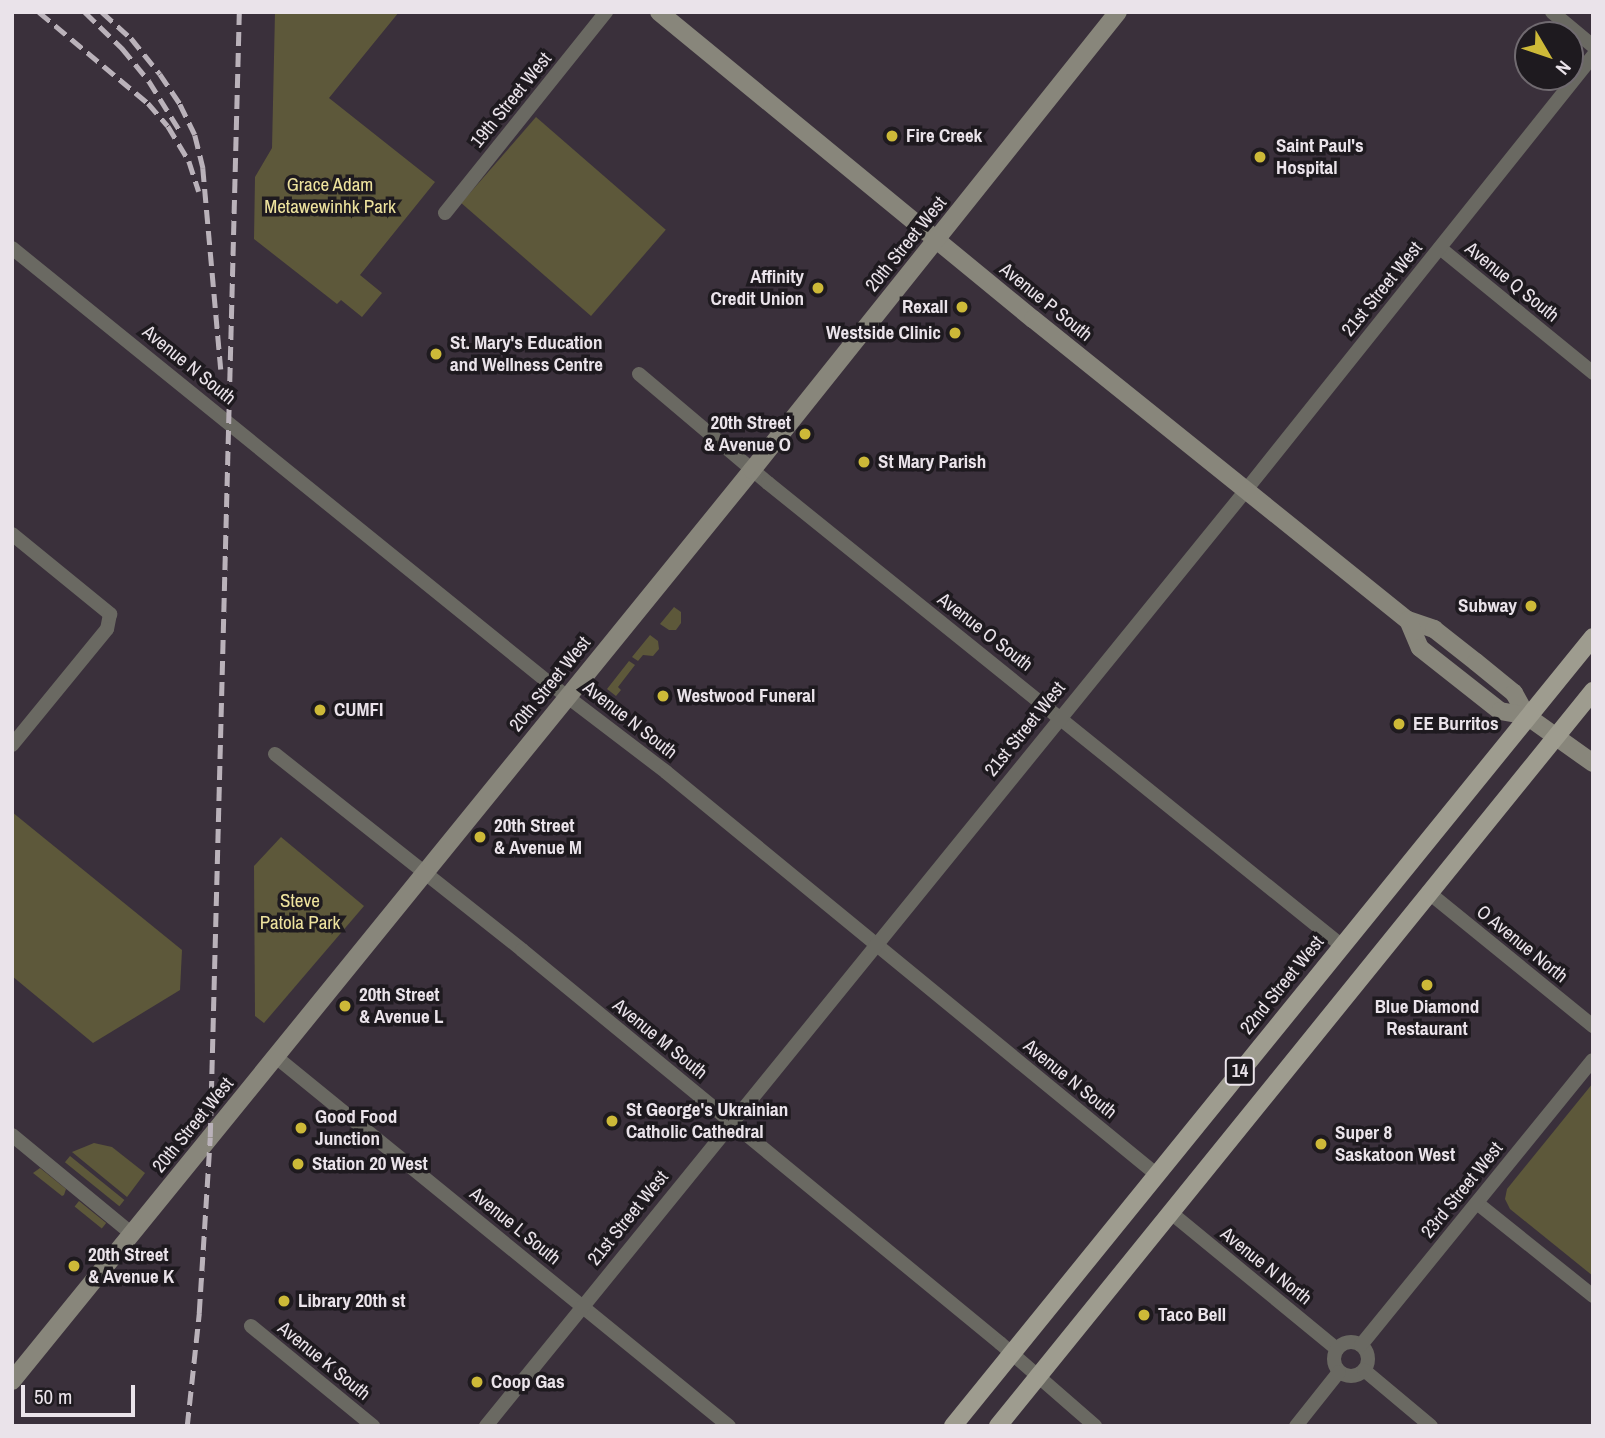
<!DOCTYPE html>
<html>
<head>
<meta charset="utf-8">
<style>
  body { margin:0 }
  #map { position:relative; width:1605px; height:1438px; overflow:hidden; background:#3a303b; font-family:"Archivo Narrow",sans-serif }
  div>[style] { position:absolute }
  .green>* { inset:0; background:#5d583a; transform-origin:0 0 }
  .minor>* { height:14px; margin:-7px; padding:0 7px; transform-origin:7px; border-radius:7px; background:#6a6962 }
  .minor>.ring { margin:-7px; padding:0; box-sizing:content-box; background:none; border:14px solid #6a6962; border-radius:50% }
  .secondary>* { height:18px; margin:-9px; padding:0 9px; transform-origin:9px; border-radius:9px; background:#88867b }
  .primary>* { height:18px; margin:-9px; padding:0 9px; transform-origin:9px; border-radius:9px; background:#9e9c8f }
  .rail>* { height:4.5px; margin-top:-2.25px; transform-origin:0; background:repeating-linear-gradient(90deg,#bab2ba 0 14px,transparent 0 21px) }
  .dots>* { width:19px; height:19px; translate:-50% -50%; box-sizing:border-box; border:4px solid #1e1a1f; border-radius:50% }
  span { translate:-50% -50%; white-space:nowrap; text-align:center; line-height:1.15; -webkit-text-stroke:7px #1e1a1f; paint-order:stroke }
  .shield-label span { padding:2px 5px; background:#1e1a1f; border:2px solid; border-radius:5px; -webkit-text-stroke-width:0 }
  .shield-label { font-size:18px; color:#eae3ea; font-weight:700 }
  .street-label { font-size:19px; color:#eae3ea }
  .poi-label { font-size:19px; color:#eae3ea; font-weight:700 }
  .left { translate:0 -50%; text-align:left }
  .right { translate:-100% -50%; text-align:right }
  .park-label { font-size:19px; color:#eee39e }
  .frame { position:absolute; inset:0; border:14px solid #eae3ea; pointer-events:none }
  .north { position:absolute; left:1514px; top:21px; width:70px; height:70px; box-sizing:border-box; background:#1e1a1f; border:2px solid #706a70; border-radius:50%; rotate:129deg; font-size:19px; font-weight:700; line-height:28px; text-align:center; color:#eae3ea }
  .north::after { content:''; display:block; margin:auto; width:24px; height:32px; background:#cdb938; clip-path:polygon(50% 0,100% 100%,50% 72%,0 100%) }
  .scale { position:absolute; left:21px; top:1385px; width:114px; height:32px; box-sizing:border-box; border:4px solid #eae3ea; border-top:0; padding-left:9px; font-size:21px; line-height:24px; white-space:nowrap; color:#eae3ea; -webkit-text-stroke:5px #1e1a1f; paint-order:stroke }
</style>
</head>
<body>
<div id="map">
  <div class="green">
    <i style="clip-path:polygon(275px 12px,399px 12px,329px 98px,435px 182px,360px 275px,382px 293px,362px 317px,341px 300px,337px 304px,254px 239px,255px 177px,272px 148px)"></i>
    <i style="left:536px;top:117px;width:172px;height:114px;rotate:41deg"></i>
    <i style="clip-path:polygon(674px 607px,681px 612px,681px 623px,676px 630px,669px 630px,660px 624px)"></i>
    <i style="clip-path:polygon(650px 635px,658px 641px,659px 649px,653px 656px,643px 655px,638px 661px,632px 657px)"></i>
    <i style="clip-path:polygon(629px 661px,635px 665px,618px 687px,621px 690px,616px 696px,607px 689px)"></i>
    <i style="clip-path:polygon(12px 812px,182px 950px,180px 990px,93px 1043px,12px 976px)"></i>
    <i style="clip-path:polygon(281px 837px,364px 906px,264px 1023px,255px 1016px,254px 866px)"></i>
    <i style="clip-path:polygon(1593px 1083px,1593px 1276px,1510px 1209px,1505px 1199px,1507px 1189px)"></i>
    <i style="clip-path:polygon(94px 1143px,112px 1147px,145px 1173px,127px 1197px,72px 1152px)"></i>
    <i style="left:70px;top:1156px;width:70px;height:8px;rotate:39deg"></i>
    <i style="clip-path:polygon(40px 1168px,66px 1189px,64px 1195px,62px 1196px,33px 1173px)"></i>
    <i style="left:79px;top:1201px;width:35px;height:7px;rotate:39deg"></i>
  </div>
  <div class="minor">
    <i style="left:1552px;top:12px;width:53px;rotate:39.7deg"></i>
    <i style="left:445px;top:213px;width:258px;rotate:-51.3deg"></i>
    <i style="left:12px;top:248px;width:690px;rotate:39deg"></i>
    <i style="left:548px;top:682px;width:148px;rotate:37.3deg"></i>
    <i style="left:666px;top:772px;width:634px;rotate:39.37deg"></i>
    <i style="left:1440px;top:248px;width:198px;rotate:39.2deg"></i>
    <i style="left:639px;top:374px;width:169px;rotate:40.2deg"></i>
    <i style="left:768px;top:483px;width:736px;rotate:38.88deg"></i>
    <i style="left:12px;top:534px;width:127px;rotate:39.2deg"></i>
    <i style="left:110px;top:614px;width:15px;rotate:101deg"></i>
    <i style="left:107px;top:629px;width:150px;rotate:129.3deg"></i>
    <i style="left:275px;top:754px;width:315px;rotate:38.4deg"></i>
    <i style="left:522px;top:950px;width:619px;rotate:39.43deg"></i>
    <i style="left:1000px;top:1343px;width:126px;rotate:41.1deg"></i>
    <i style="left:1428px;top:892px;width:213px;rotate:39.1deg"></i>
    <i style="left:276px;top:1057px;width:584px;rotate:39.17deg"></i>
    <i style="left:12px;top:1135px;width:156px;rotate:39.5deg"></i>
    <i style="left:1477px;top:1203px;width:149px;rotate:38.7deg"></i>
    <i style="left:1170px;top:1212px;width:216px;rotate:39.4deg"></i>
    <i style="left:251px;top:1326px;width:158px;rotate:39.3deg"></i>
    <i class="ring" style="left:1334px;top:1342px;width:20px;height:20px"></i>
    <i style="left:1361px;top:1345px;width:367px;rotate:-50.9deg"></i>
    <i style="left:1364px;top:1370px;width:87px;rotate:39.9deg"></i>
    <i style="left:486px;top:1426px;width:1206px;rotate:-50.92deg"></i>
    <i style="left:1246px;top:490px;width:556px;rotate:-51.36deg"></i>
    <i style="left:1296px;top:1426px;width:69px;rotate:-51.5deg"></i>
  </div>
  <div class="secondary">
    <i style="left:659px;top:12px;width:484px;rotate:39.4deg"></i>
    <i style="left:1033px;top:319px;width:481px;rotate:38.8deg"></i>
    <i style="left:1408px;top:620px;width:28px;rotate:19deg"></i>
    <i style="left:1434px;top:629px;width:53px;rotate:38.2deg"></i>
    <i style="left:1476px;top:662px;width:49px;rotate:39.2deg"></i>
    <i style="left:1514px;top:693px;width:26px;rotate:61deg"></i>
    <i style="left:1408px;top:620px;width:30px;rotate:67deg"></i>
    <i style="left:1420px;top:648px;width:102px;rotate:38.2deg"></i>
    <i style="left:1500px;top:711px;width:27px;rotate:10deg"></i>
    <i style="left:1527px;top:716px;width:81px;rotate:35.5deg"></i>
    <i style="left:12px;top:1381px;width:1174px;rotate:-50.91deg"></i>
    <i style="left:752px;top:470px;width:586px;rotate:-51.37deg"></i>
  </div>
  <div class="primary">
    <i style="left:953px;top:1426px;width:1016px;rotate:-50.95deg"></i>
    <i style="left:998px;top:1426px;width:946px;rotate:-51.01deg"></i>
  </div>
  <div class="rail">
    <i style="left:39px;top:12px;width:142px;rotate:39.9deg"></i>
    <i style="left:148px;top:103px;width:30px;rotate:49deg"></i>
    <i style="left:168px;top:126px;width:41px;rotate:59deg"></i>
    <i style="left:189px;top:161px;width:32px;rotate:72deg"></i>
    <i style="left:85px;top:12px;width:52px;rotate:44.2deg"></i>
    <i style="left:122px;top:48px;width:43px;rotate:50.7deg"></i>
    <i style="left:149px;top:81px;width:62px;rotate:58.1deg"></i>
    <i style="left:102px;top:12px;width:39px;rotate:42deg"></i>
    <i style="left:131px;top:38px;width:46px;rotate:51.1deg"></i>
    <i style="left:160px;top:74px;width:36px;rotate:56deg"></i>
    <i style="left:180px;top:104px;width:34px;rotate:64deg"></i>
    <i style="left:195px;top:135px;width:34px;rotate:76deg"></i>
    <i style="left:203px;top:168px;width:202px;rotate:84.9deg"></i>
    <i style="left:187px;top:1426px;width:114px;rotate:-83.9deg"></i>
    <i style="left:199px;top:1313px;width:176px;rotate:-86.4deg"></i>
    <i style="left:210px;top:1137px;width:1125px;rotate:-88.52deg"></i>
  </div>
  <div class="dots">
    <i style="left:892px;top:136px;background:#cdb938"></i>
    <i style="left:1260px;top:157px;background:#cdb938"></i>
    <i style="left:818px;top:288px;background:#cdb938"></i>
    <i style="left:962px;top:307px;background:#cdb938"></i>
    <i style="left:955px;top:333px;background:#cdb938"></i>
    <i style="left:436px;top:354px;background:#cdb938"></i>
    <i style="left:805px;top:434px;background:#cdb938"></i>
    <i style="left:864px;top:462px;background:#cdb938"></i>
    <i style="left:1531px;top:606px;background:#cdb938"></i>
    <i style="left:663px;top:696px;background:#cdb938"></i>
    <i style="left:320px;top:710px;background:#cdb938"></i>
    <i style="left:1399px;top:724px;background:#cdb938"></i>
    <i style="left:480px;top:837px;background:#cdb938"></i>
    <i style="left:1427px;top:985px;background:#cdb938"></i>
    <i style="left:345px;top:1006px;background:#cdb938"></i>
    <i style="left:612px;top:1121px;background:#cdb938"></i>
    <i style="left:301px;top:1128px;background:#cdb938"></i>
    <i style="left:1321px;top:1144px;background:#cdb938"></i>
    <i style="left:298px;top:1164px;background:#cdb938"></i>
    <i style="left:74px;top:1266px;background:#cdb938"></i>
    <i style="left:284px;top:1301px;background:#cdb938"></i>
    <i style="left:1144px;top:1315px;background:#cdb938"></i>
    <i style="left:477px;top:1382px;background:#cdb938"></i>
  </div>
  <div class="shield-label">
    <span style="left:1240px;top:1071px">14</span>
  </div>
  <div class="street-label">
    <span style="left:511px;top:100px;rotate:-51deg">19th Street West</span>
    <span style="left:906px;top:244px;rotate:-51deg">20th Street West</span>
    <span style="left:1512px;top:282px;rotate:39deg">Avenue Q South</span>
    <span style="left:1382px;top:289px;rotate:-51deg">21st Street West</span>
    <span style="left:1046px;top:302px;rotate:39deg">Avenue P South</span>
    <span style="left:189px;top:365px;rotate:39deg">Avenue N South</span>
    <span style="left:985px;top:632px;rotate:38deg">Avenue O South</span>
    <span style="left:550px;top:684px;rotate:-51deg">20th Street West</span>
    <span style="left:630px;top:720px;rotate:38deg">Avenue N South</span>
    <span style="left:1025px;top:729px;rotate:-51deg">21st Street West</span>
    <span style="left:1522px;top:944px;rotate:39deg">O Avenue North</span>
    <span style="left:1282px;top:985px;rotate:-51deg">22nd Street West</span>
    <span style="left:660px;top:1039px;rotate:39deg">Avenue M South</span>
    <span style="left:1070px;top:1079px;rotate:39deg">Avenue N South</span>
    <span style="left:193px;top:1125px;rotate:-51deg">20th Street West</span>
    <span style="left:1462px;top:1190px;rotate:-51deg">23rd Street West</span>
    <span style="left:628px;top:1218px;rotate:-51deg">21st Street West</span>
    <span style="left:515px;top:1226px;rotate:39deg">Avenue L South</span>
    <span style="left:1266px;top:1266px;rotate:39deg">Avenue N North</span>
    <span style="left:324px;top:1361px;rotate:39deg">Avenue K South</span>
  </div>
  <div class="poi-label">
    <span class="left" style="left:906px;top:136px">Fire Creek</span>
    <span class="left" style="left:1276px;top:157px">Saint Paul's<br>Hospital</span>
    <span class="right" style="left:804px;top:288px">Affinity<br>Credit Union</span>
    <span class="right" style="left:948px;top:307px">Rexall</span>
    <span class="right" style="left:941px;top:333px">Westside Clinic</span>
    <span class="left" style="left:450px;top:354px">St. Mary's Education<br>and Wellness Centre</span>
    <span class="right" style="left:791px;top:434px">20th Street<br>&amp; Avenue O</span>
    <span class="left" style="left:878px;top:462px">St Mary Parish</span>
    <span class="right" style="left:1517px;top:606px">Subway</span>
    <span class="left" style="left:677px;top:696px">Westwood Funeral</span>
    <span class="left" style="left:334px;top:710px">CUMFI</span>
    <span class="left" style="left:1413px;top:724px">EE Burritos</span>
    <span class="left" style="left:494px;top:837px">20th Street<br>&amp; Avenue M</span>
    <span class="left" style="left:359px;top:1006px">20th Street<br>&amp; Avenue L</span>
    <span style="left:1427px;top:1018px">Blue Diamond<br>Restaurant</span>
    <span class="left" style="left:626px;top:1121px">St George's Ukrainian<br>Catholic Cathedral</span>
    <span class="left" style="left:315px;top:1128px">Good Food<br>Junction</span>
    <span class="left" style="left:1335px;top:1144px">Super 8<br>Saskatoon West</span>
    <span class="left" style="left:312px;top:1164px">Station 20 West</span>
    <span class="left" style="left:88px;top:1266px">20th Street<br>&amp; Avenue K</span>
    <span class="left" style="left:298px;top:1301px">Library 20th st</span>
    <span class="left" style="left:1158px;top:1315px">Taco Bell</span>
    <span class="left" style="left:491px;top:1382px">Coop Gas</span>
  </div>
  <div class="park-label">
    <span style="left:330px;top:196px">Grace Adam<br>Metawewinhk Park</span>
    <span style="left:300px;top:912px">Steve<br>Patola Park</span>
  </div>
  <div class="frame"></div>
  <div class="north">N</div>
  <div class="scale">50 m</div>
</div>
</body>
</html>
